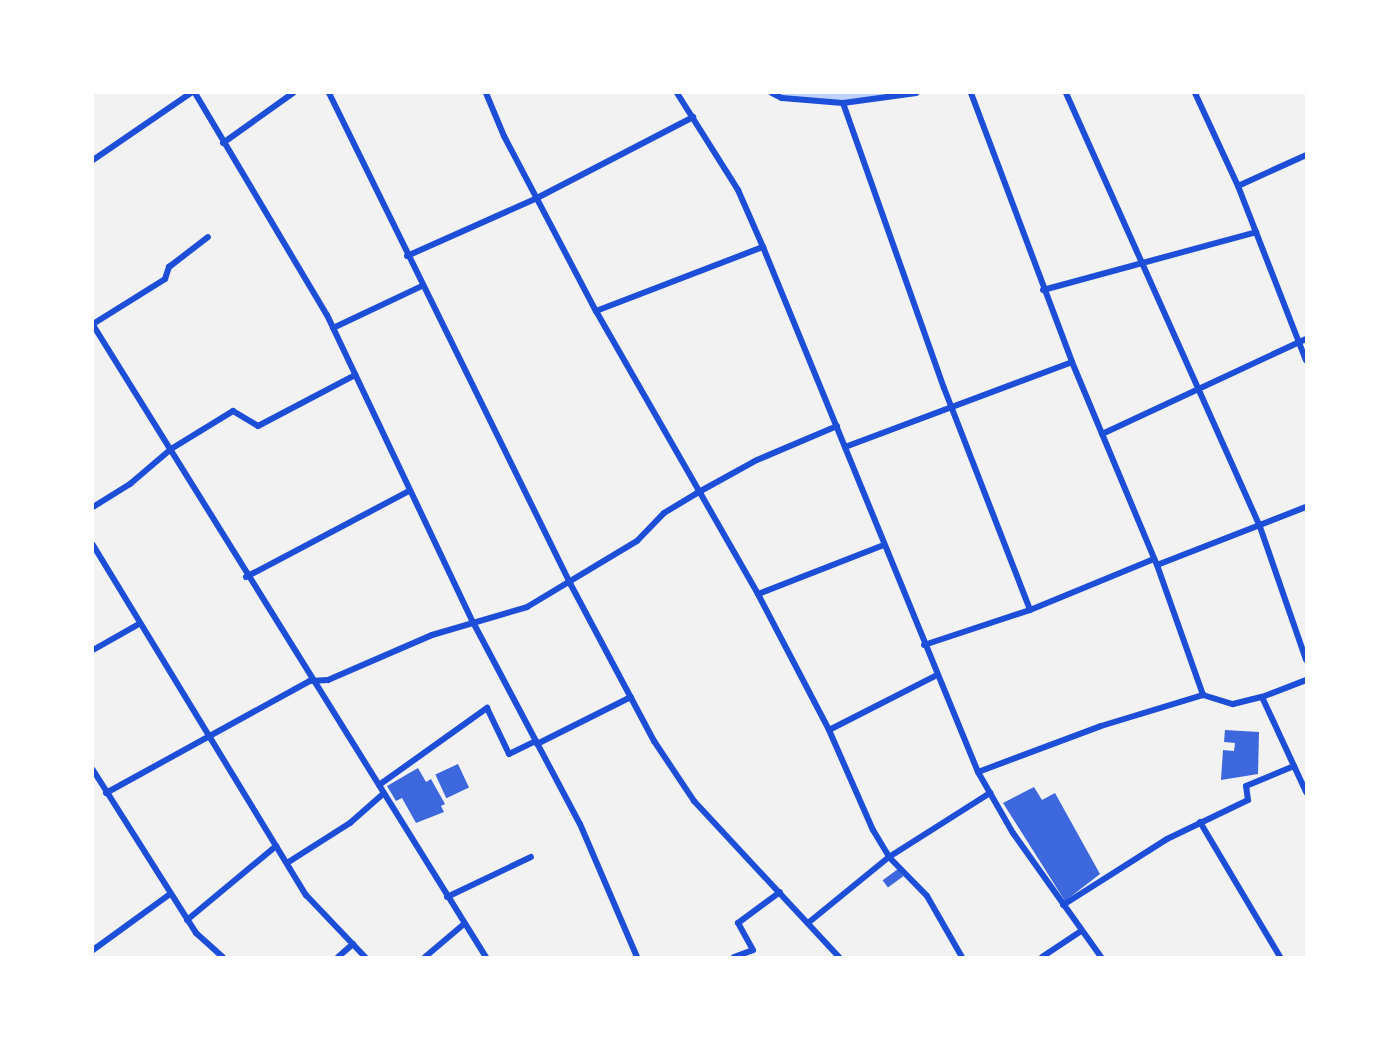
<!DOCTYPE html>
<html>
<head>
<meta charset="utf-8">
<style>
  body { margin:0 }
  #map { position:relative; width:1399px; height:1050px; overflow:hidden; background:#f2f2f2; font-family:Figtree,sans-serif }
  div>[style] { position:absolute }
  .water>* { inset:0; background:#bfd3fe }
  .building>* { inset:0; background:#3d67dc; transform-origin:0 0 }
  .minor>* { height:6px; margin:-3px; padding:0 3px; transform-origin:3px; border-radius:3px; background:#1d4ed8 }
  span { translate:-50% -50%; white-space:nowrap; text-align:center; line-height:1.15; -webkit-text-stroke:7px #fff; paint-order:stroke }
  .frame { position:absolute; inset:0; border:94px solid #fff; pointer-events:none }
</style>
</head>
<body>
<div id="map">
  <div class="water">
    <i style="clip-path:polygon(777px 93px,916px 93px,843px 103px,787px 99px)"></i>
  </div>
  <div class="building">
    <i style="clip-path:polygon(1225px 730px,1259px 732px,1258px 774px,1221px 780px,1223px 750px,1234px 751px,1235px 743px,1224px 742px)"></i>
    <i style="left:458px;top:764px;width:26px;height:25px;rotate:65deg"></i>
    <i style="clip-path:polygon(418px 768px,426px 782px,431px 779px,445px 804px,441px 806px,444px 812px,416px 823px,402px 798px,396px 801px,387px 786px)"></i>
    <i style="clip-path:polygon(1034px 787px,1042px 800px,1055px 793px,1100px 874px,1065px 901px,1003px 803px)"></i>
    <i style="left:898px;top:869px;width:9px;height:19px;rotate:54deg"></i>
  </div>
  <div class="minor">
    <i style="left:195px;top:93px;width:258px;rotate:59.3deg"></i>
    <i style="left:327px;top:315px;width:342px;rotate:64.6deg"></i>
    <i style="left:474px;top:624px;width:226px;rotate:62.1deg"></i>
    <i style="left:580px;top:824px;width:145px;rotate:66.8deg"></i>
    <i style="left:329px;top:93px;width:548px;rotate:63.81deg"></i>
    <i style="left:571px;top:585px;width:177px;rotate:62deg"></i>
    <i style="left:654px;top:741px;width:72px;rotate:56.3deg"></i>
    <i style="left:694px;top:801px;width:213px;rotate:47.1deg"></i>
    <i style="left:486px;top:93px;width:47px;rotate:67.3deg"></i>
    <i style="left:504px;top:136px;width:198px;rotate:62.3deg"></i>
    <i style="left:596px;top:311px;width:326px;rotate:60.2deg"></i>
    <i style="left:758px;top:594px;width:153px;rotate:62.4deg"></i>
    <i style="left:829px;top:730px;width:109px;rotate:66.3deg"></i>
    <i style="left:873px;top:830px;width:31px;rotate:59deg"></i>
    <i style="left:889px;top:857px;width:54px;rotate:45.7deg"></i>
    <i style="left:927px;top:896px;width:70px;rotate:60.2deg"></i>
    <i style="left:677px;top:93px;width:115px;rotate:57.8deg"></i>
    <i style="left:738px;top:190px;width:62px;rotate:66.3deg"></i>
    <i style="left:763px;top:247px;width:567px;rotate:67.73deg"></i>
    <i style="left:978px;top:772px;width:70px;rotate:60.2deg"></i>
    <i style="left:1013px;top:833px;width:152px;rotate:54.6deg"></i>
    <i style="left:772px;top:93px;width:11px;rotate:27deg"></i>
    <i style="left:782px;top:98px;width:61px;rotate:4.7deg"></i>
    <i style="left:843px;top:103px;width:74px;rotate:-7.8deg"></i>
    <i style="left:971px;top:93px;width:287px;rotate:69.4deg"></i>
    <i style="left:1072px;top:362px;width:220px;rotate:67.3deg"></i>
    <i style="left:1157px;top:565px;width:138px;rotate:70.5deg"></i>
    <i style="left:1203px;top:695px;width:31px;rotate:17deg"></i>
    <i style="left:1233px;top:704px;width:30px;rotate:-14deg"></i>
    <i style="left:1262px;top:697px;width:105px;rotate:65.1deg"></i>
    <i style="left:1066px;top:93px;width:472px;rotate:65.9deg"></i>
    <i style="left:1259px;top:524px;width:144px;rotate:70.9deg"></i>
    <i style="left:1195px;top:93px;width:102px;rotate:65.2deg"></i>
    <i style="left:1238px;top:186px;width:187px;rotate:68.7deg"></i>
    <i style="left:843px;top:103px;width:302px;rotate:70.5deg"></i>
    <i style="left:944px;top:388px;width:238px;rotate:68.8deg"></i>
    <i style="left:223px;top:143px;width:86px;rotate:-35.5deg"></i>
    <i style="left:93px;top:160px;width:119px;rotate:-34.4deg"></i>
    <i style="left:1238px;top:186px;width:75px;rotate:-24.5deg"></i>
    <i style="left:407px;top:256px;width:142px;rotate:-24deg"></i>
    <i style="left:537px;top:198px;width:176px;rotate:-27.4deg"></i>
    <i style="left:1043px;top:290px;width:221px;rotate:-15.2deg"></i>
    <i style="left:596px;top:311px;width:179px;rotate:-21deg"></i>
    <i style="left:93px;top:324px;width:85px;rotate:-32deg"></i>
    <i style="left:165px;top:279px;width:13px;rotate:-72deg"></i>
    <i style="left:169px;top:267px;width:49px;rotate:-37.6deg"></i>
    <i style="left:93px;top:325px;width:744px;rotate:58.13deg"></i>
    <i style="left:333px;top:328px;width:98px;rotate:-25.3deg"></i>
    <i style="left:1102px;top:434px;width:225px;rotate:-25deg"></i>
    <i style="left:845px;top:447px;width:242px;rotate:-20.5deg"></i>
    <i style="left:93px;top:507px;width:44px;rotate:-31.9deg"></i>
    <i style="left:130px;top:484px;width:54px;rotate:-40.5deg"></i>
    <i style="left:171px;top:449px;width:73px;rotate:-31.5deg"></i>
    <i style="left:233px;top:411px;width:29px;rotate:31deg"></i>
    <i style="left:258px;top:426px;width:110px;rotate:-27.7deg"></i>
    <i style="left:93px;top:545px;width:410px;rotate:58.7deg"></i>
    <i style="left:306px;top:895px;width:86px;rotate:46.4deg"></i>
    <i style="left:1157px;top:565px;width:160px;rotate:-21.3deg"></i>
    <i style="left:246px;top:577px;width:184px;rotate:-27.8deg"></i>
    <i style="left:758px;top:594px;width:135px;rotate:-21.3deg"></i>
    <i style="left:924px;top:645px;width:112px;rotate:-18.3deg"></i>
    <i style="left:1030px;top:610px;width:134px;rotate:-22.4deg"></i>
    <i style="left:93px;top:650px;width:53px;rotate:-29.5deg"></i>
    <i style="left:1262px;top:697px;width:47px;rotate:-21.1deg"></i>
    <i style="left:829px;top:730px;width:121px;rotate:-27deg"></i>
    <i style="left:537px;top:744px;width:105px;rotate:-26.6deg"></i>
    <i style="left:93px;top:770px;width:193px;rotate:57.7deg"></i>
    <i style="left:196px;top:933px;width:36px;rotate:42deg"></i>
    <i style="left:978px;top:772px;width:131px;rotate:-20.5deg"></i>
    <i style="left:1101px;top:726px;width:107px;rotate:-16.9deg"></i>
    <i style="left:379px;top:785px;width:133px;rotate:-35.5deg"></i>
    <i style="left:487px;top:708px;width:51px;rotate:64.4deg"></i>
    <i style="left:509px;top:754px;width:30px;rotate:-26deg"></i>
    <i style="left:106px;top:793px;width:233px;rotate:-28.8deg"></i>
    <i style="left:310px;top:681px;width:18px;rotate:-3deg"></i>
    <i style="left:328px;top:680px;width:113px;rotate:-23.4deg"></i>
    <i style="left:432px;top:635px;width:99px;rotate:-16.4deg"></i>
    <i style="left:527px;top:607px;width:128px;rotate:-31deg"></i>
    <i style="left:637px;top:541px;width:39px;rotate:-46deg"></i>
    <i style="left:664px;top:513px;width:39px;rotate:-31deg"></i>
    <i style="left:697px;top:493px;width:68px;rotate:-28.8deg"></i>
    <i style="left:757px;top:460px;width:87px;rotate:-23deg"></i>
    <i style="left:1200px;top:822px;width:157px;rotate:59.3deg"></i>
    <i style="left:287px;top:863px;width:75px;rotate:-32.4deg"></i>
    <i style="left:350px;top:823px;width:45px;rotate:-41.4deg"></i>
    <i style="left:447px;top:897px;width:93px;rotate:-25.5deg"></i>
    <i style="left:1063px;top:905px;width:123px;rotate:-32.4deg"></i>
    <i style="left:1167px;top:839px;width:90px;rotate:-25.7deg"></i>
    <i style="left:1248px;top:800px;width:14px;rotate:-98deg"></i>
    <i style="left:1246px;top:786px;width:52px;rotate:-22.6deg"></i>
    <i style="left:187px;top:920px;width:116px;rotate:-39.7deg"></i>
    <i style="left:808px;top:923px;width:104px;rotate:-39.2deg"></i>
    <i style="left:889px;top:857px;width:120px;rotate:-32.4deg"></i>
    <i style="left:93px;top:950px;width:95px;rotate:-36deg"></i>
    <i style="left:338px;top:957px;width:20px;rotate:-41deg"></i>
    <i style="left:425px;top:957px;width:51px;rotate:-40.2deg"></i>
    <i style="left:734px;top:957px;width:20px;rotate:-20deg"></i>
    <i style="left:753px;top:950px;width:31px;rotate:-119deg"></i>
    <i style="left:738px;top:923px;width:52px;rotate:-36.4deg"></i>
    <i style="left:1042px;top:957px;width:47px;rotate:-33.7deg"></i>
  </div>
  <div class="frame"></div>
</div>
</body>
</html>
